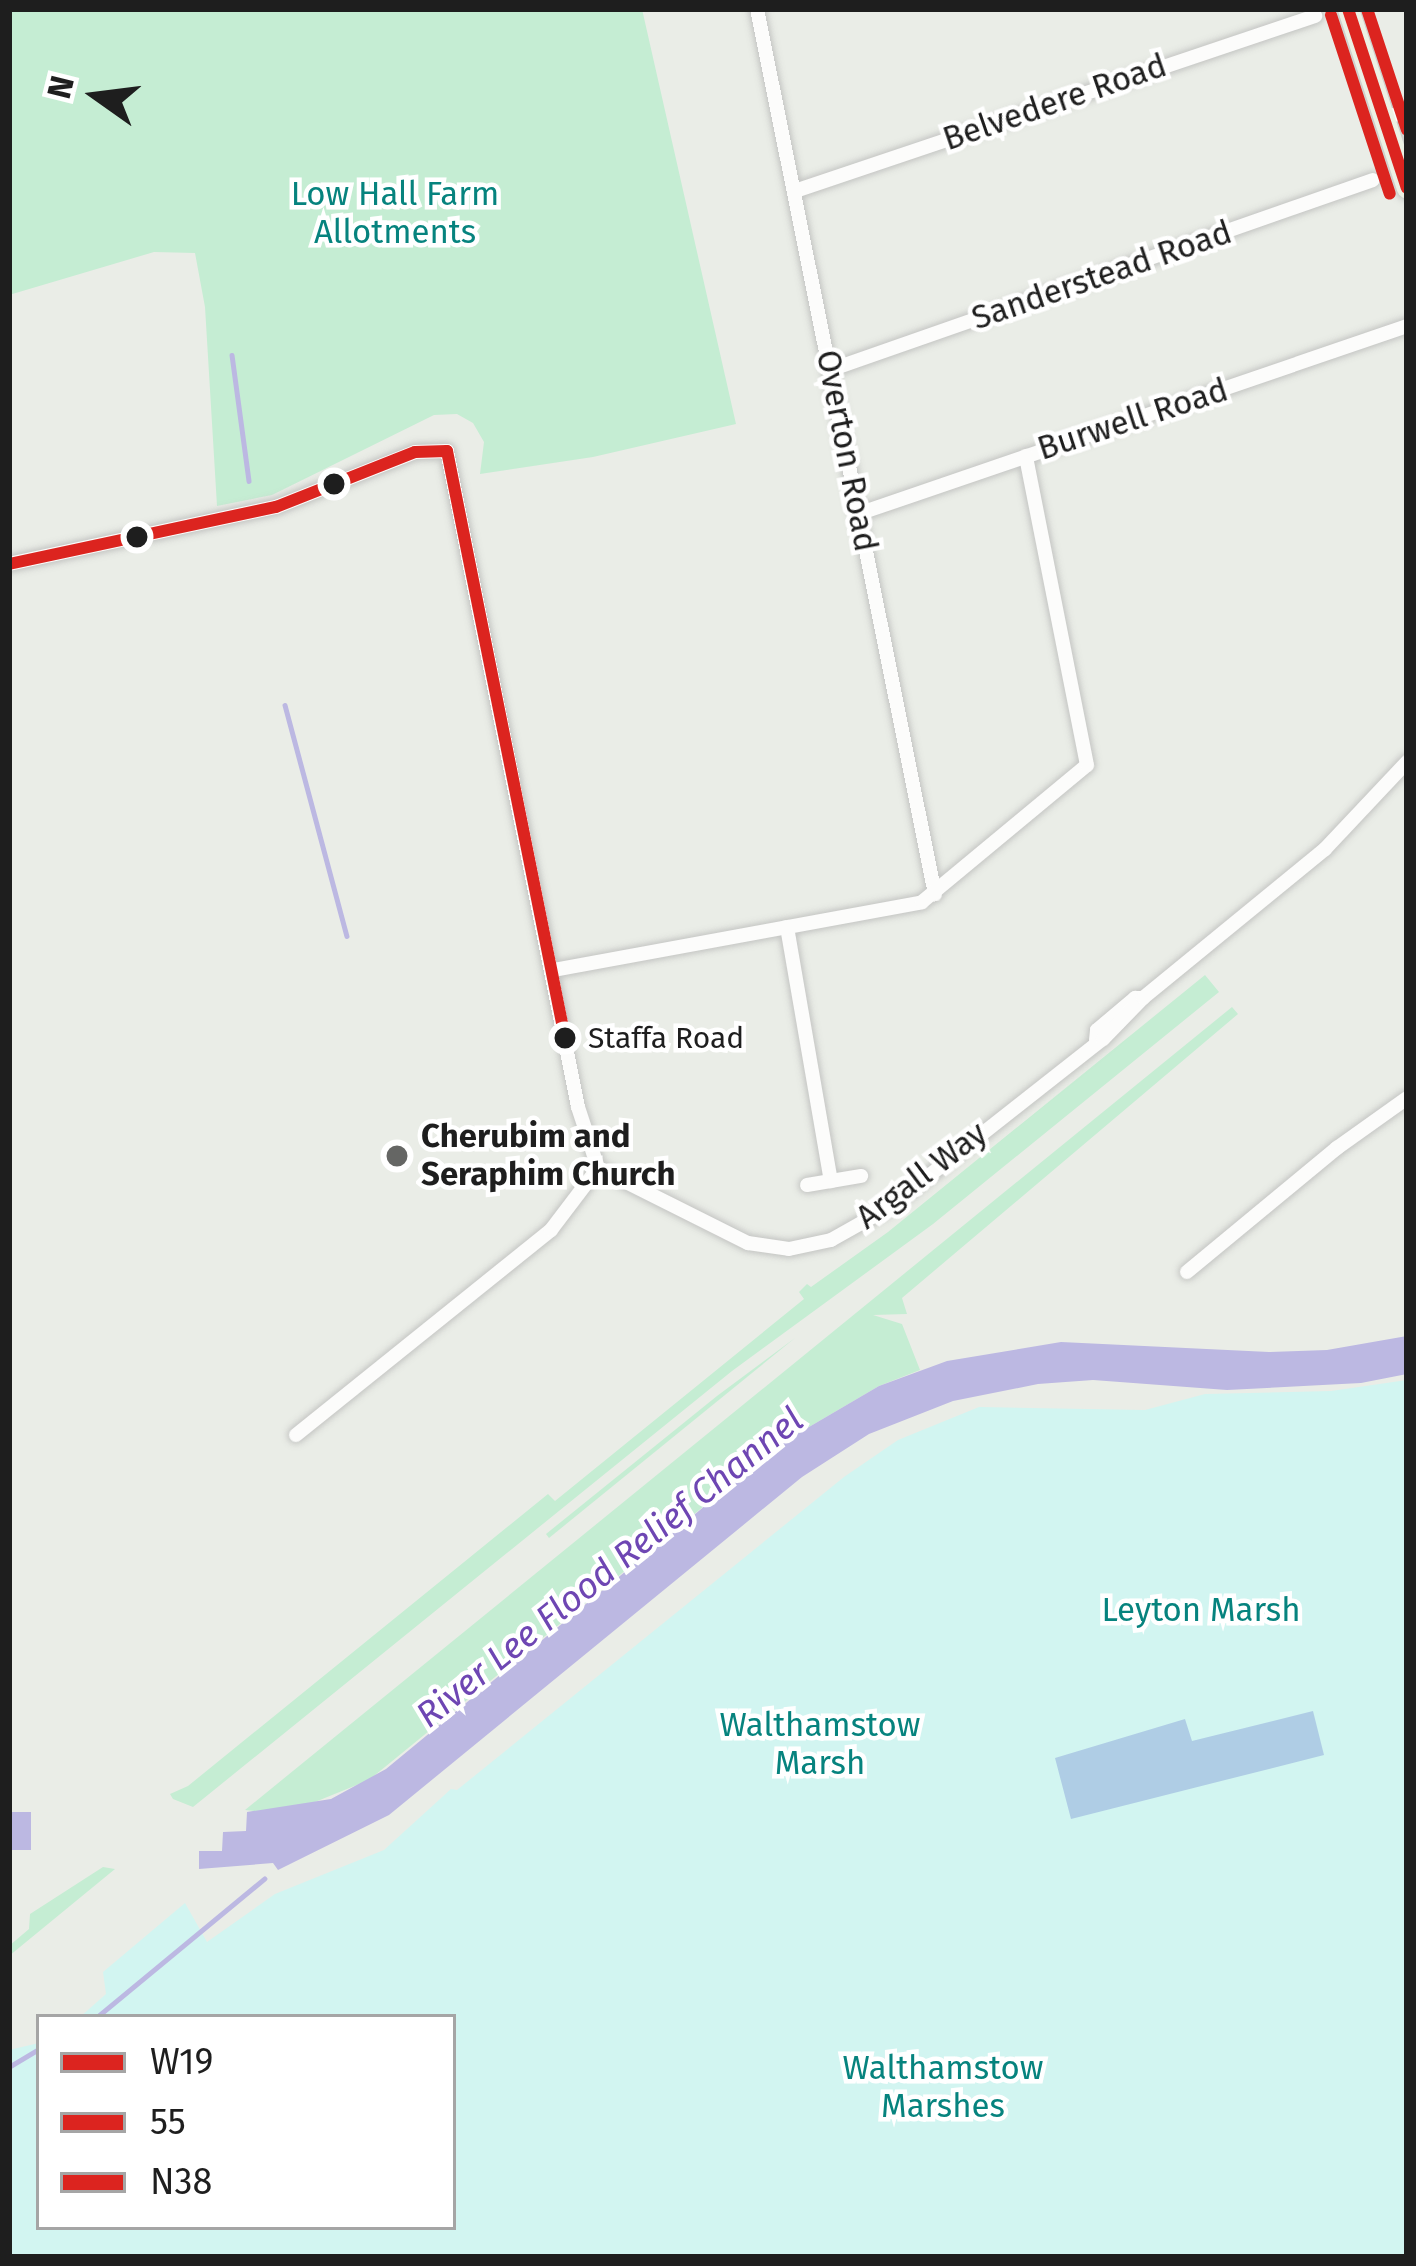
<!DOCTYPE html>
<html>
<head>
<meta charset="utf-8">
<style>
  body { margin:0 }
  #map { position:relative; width:1416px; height:2266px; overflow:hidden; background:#eaede7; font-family:"Fira Sans",sans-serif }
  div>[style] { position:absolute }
  .grass>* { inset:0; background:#c5edd3 }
  .park>* { inset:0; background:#d2f5f1 }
  .pitch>* { inset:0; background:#afcde5 }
  .water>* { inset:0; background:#bcb8e2; transform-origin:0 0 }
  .stream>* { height:4.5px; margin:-2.25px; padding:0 2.25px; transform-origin:2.25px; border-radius:2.25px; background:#bcb8e2 }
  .roads { filter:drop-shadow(0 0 3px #c4c5c3) drop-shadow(0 0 3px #c4c5c3) }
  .street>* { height:14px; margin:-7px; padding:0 7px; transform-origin:7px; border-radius:7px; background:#fcfcfb }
  .primary>* { height:21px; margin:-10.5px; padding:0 10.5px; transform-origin:10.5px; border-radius:10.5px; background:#ecf1e4 }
  .bus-1>* { height:12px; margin:-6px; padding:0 6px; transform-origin:6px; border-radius:6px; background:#dc241f }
  .bus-2>* { height:12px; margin:-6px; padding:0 6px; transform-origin:6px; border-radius:6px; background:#dc241f }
  .bus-3>* { height:12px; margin:-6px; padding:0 6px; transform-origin:6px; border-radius:6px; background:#dc241f }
  .bus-4>* { height:12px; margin:-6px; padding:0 6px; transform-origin:6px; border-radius:6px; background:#dc241f }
  .dots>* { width:33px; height:33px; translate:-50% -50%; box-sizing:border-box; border:6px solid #fff; border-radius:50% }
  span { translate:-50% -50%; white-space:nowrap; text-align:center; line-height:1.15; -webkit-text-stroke:9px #fff; paint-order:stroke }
  .bus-label { font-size:30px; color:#1e1e1e }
  .left { translate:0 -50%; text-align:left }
  .street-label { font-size:33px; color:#1e1e1e }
  .park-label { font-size:33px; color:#06837e }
  .poi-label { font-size:33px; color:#1e1e1e; font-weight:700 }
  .water-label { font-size:36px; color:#6e46b3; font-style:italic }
  .frame { position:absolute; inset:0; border:12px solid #1e1e1e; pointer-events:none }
  .legend { position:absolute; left:36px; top:2014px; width:420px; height:216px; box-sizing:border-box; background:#fff; border:3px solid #a5a5a5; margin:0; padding:15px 21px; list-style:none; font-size:36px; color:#1e1e1e }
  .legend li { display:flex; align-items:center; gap:24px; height:60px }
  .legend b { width:60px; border:3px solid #a5a5a5 }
  .north { position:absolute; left:36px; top:36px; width:120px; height:120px; -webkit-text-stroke:9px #fff; paint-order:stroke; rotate:284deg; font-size:33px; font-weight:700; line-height:48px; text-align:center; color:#1e1e1e }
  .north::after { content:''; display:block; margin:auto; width:42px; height:54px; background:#1e1e1e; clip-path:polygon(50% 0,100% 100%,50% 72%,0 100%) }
</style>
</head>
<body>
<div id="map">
  <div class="grass">
    <i style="clip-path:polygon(9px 9px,642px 9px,736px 424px,593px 457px,480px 474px,484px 442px,473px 423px,457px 414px,434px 415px,272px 495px,217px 506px,205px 307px,195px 253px,154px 252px,9px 295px)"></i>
    <i style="clip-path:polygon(1205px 975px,1219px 992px,933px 1224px,732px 1371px,193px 1807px,173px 1799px,170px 1794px,188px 1786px,548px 1494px,555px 1501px,804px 1299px,799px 1292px,807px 1284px,811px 1287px,888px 1232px)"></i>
    <i style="clip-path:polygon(1232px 1007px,1238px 1014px,902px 1298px,907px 1314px,873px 1315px,902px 1324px,920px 1370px,879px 1386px,780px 1444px,369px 1780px,310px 1804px,271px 1813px,245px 1810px)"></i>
    <i style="clip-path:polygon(795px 1338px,549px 1538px,546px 1534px,717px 1396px)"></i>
    <i style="clip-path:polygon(103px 1867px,115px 1869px,9px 1956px,9px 1946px,29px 1929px,30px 1914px)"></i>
  </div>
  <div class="park">
    <i style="clip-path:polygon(1407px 1380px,1407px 2257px,9px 2257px,9px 2050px,39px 2043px,39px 2227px,453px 2227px,453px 2017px,80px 2017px,106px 1994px,103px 1972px,185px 1903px,207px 1942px,275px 1894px,384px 1850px,451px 1789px,457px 1790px,844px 1477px,898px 1440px,979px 1407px,1145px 1410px,1205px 1394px,1331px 1391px)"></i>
  </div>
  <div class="pitch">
    <i style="clip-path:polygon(1313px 1711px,1324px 1755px,1071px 1819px,1055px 1758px,1185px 1719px,1192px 1741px)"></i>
  </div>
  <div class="water">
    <i style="clip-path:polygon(1407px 1336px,1407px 1374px,1361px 1383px,1227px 1390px,1093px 1380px,1038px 1384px,953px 1401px,869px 1434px,802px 1477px,389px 1815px,278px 1870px,273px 1863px,199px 1869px,199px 1851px,222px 1851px,223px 1832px,246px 1831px,247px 1812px,331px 1799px,386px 1769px,780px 1444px,879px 1386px,947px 1361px,1061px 1342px,1269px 1352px,1327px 1350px)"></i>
    <i style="left:9px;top:1812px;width:22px;height:38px"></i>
  </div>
  <div class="stream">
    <i style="left:232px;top:355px;width:127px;rotate:82.3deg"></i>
    <i style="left:285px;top:705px;width:239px;rotate:75deg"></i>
    <i style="left:97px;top:2017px;width:217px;rotate:-39.6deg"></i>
    <i style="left:9px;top:2067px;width:35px;rotate:-31deg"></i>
  </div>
  <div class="roads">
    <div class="street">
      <i style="left:757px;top:9px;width:903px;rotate:78.63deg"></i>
      <i style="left:1384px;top:118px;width:24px;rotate:-17deg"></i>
      <i style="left:795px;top:191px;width:549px;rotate:-18.6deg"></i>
      <i style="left:830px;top:370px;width:575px;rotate:-19.29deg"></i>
      <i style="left:858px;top:514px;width:580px;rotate:-18.9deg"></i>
      <i style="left:9px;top:564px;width:273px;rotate:-12.1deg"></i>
      <i style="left:276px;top:507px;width:149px;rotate:-21.6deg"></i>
      <i style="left:415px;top:452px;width:32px;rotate:-2deg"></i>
      <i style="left:447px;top:451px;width:669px;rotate:78.71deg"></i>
      <i style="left:578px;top:1107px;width:64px;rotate:71.8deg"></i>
      <i style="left:787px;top:927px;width:258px;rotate:80.2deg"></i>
      <i style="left:553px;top:970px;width:375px;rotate:-10.4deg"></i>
      <i style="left:922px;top:902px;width:214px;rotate:-39.7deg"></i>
      <i style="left:1087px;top:765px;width:315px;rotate:-101.2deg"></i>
      <i style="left:1096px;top:1040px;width:10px;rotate:-84deg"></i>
      <i style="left:1097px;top:1030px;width:50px;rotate:-40.1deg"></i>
      <i style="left:1135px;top:998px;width:8px"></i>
      <i style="left:598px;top:1168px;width:168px;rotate:26.6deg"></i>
      <i style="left:748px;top:1243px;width:41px;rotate:8.3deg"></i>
      <i style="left:789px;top:1249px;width:43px;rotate:-12.1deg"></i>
      <i style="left:831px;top:1240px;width:65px;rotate:-29.3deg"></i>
      <i style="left:888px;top:1208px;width:273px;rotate:-38.2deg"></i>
      <i style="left:1103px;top:1039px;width:57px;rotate:-45.7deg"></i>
      <i style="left:1143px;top:998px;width:235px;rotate:-39.3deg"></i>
      <i style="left:1325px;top:849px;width:120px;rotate:-46.7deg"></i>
      <i style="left:807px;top:1185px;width:55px;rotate:-9.5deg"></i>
      <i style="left:1187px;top:1272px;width:195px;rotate:-39.6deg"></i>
      <i style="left:1337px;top:1148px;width:86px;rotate:-35.5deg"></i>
      <i style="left:296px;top:1435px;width:327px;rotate:-38.8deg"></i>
      <i style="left:551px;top:1230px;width:78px;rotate:-52.8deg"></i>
    </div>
    <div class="primary">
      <i style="left:1348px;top:9px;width:188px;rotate:71.8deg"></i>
    </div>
  </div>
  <div class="bus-1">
    <i style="left:9px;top:564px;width:273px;rotate:-12.1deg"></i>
    <i style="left:276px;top:507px;width:149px;rotate:-21.6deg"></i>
    <i style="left:415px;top:452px;width:32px;rotate:-2deg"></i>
    <i style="left:447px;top:451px;width:599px;rotate:78.63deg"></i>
  </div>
  <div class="bus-2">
    <i style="left:1348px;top:9px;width:188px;rotate:71.8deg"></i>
  </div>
  <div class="bus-3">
    <i style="left:1331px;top:15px;width:188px;rotate:71.8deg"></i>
  </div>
  <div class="bus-4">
    <i style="left:1367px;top:9px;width:127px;rotate:71.7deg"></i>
  </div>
  <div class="dots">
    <i style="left:334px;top:484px;background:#1e1e1e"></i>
    <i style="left:137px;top:537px;background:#1e1e1e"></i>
    <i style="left:565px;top:1038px;background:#1e1e1e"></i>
    <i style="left:397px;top:1156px;background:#656664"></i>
  </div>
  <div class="bus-label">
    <span class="left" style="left:588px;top:1038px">Staffa Road</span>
  </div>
  <div class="street-label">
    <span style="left:1055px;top:103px;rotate:-19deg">Belvedere Road</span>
    <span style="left:1102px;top:276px;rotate:-19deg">Sanderstead Road</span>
    <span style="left:1133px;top:420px;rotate:-18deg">Burwell Road</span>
    <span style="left:846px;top:451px;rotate:79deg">Overton Road</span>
    <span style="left:922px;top:1176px;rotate:-37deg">Argall Way</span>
  </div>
  <div class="park-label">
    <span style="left:395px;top:214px">Low Hall Farm<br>Allotments</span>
    <span style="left:1201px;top:1611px">Leyton Marsh</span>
    <span style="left:820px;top:1745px">Walthamstow<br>Marsh</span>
    <span style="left:943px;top:2088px">Walthamstow<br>Marshes</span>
  </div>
  <div class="poi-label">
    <span class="left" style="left:421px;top:1156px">Cherubim and<br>Seraphim Church</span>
  </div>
  <div class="water-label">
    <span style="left:610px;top:1568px;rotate:-39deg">River Lee Flood Relief Channel</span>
  </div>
  <div class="frame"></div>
  <ul class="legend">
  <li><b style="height:15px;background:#dc241f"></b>W19</li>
  <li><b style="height:15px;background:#dc241f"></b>55</li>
  <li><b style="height:15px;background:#dc241f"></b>N38</li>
  </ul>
  <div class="north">N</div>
</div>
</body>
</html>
